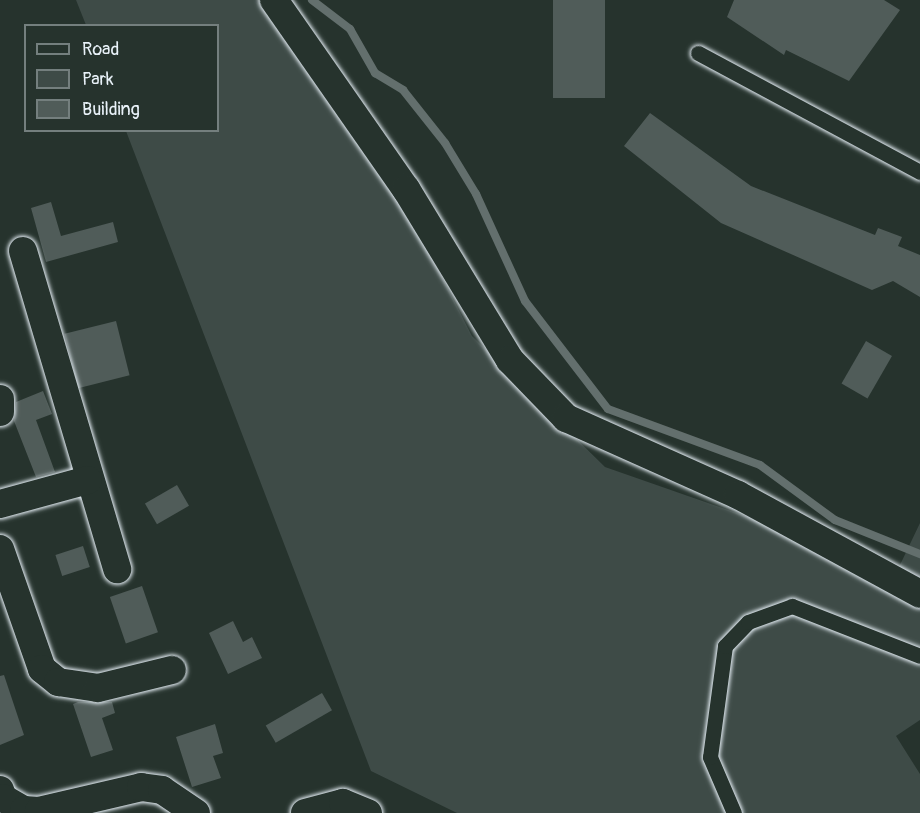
<!DOCTYPE html>
<html>
<head>
<meta charset="utf-8">
<style>
  body { margin:0 }
  #map { position:relative; width:920px; height:813px; overflow:hidden; background:#26332d; font-family:Pangolin,sans-serif }
  div>[style] { position:absolute }
  .green>* { inset:0; background:#3e4b47 }
  .stream>* { height:8px; margin:-4px; padding:0 4px; transform-origin:4px; border-radius:4px; background:#636f6d }
  .building>* { inset:0; background:#505c59; transform-origin:0 0 }
  .roads { filter:drop-shadow(0 0 2px #e8f1f8) drop-shadow(0 0 2px #e8f1f8) }
  .lane>* { height:15px; margin:-7.5px; padding:0 7.5px; transform-origin:7.5px; border-radius:7.5px; background:#26332d }
  .street>* { height:28px; margin:-14px; padding:0 14px; transform-origin:14px; border-radius:14px; background:#26332d }
  span { translate:-50% -50%; white-space:nowrap; text-align:center; line-height:1.15; -webkit-text-stroke:6px #26332d; paint-order:stroke }
  .legend { position:absolute; left:24px; top:24px; width:195px; height:108px; box-sizing:border-box; background:#26332d; border:2px solid #747f7e; margin:0; padding:8px 10px; list-style:none; font-size:18px; color:#e8f1f8 }
  .legend li { display:flex; align-items:center; gap:12px; height:30px }
  .legend b { width:30px; border:2px solid #747f7e }
</style>
</head>
<body>
<div id="map">
  <div class="green">
    <i style="clip-path:polygon(76px 0,269px 0,406px 207px,472px 336px,605px 467px,751px 518px,889px 588px,920px 523px,920px 720px,896px 736px,920px 774px,920px 813px,457px 813px,371px 771px,126px 131px,218px 130px,218px 26px,86px 25px)"></i>
  </div>
  <div class="stream">
    <i style="left:312px;top:0;width:48px;rotate:37.3deg"></i>
    <i style="left:350px;top:29px;width:51px;rotate:60.4deg"></i>
    <i style="left:375px;top:73px;width:33px;rotate:31deg"></i>
    <i style="left:403px;top:90px;width:68px;rotate:51.6deg"></i>
    <i style="left:445px;top:143px;width:60px;rotate:58.7deg"></i>
    <i style="left:476px;top:194px;width:118px;rotate:65.4deg"></i>
    <i style="left:525px;top:301px;width:136px;rotate:52.5deg"></i>
    <i style="left:608px;top:409px;width:162px;rotate:20.2deg"></i>
    <i style="left:760px;top:465px;width:93px;rotate:36.3deg"></i>
    <i style="left:835px;top:520px;width:92px;rotate:21.8deg"></i>
  </div>
  <div class="building">
    <i style="left:553px;top:0;width:52px;height:98px"></i>
    <i style="clip-path:polygon(734px 0,884px 0,900px 10px,849px 81px,786px 50px,784px 55px,727px 17px)"></i>
    <i style="clip-path:polygon(650px 113px,751px 186px,875px 235px,878px 228px,902px 237px,898px 246px,920px 255px,920px 297px,893px 281px,872px 290px,721px 223px,624px 146px)"></i>
    <i style="clip-path:polygon(51px 202px,61px 236px,113px 222px,118px 242px,46px 262px,31px 208px)"></i>
    <i style="left:116px;top:321px;width:56px;height:53px;rotate:76deg"></i>
    <i style="left:866px;top:341px;width:30px;height:49px;rotate:30deg"></i>
    <i style="clip-path:polygon(43px 391px,52px 414px,36px 420px,55px 472px,36px 477px,14px 421px,16px 402px)"></i>
    <i style="left:177px;top:485px;width:24px;height:37px;rotate:60deg"></i>
    <i style="left:83px;top:546px;width:22px;height:29px;rotate:72deg"></i>
    <i style="left:142px;top:586px;width:49px;height:34px;rotate:71deg"></i>
    <i style="clip-path:polygon(233px 621px,243px 642px,252px 637px,262px 658px,228px 674px,209px 633px)"></i>
    <i style="clip-path:polygon(4px 675px,24px 735px,0 745px,0 676px)"></i>
    <i style="left:322px;top:693px;width:20px;height:65px;rotate:60deg"></i>
    <i style="clip-path:polygon(78px 702px,112px 702px,115px 713px,102px 718px,113px 750px,91px 757px,73px 704px)"></i>
    <i style="clip-path:polygon(215px 724px,223px 753px,213px 756px,221px 778px,192px 787px,176px 737px)"></i>
  </div>
  <div class="roads">
    <div class="lane">
      <i style="left:698px;top:53px;width:252px;rotate:28.2deg"></i>
      <i style="left:734px;top:813px;width:61px;rotate:-113.2deg"></i>
      <i style="left:710px;top:757px;width:112px;rotate:-82.3deg"></i>
      <i style="left:725px;top:646px;width:33px;rotate:-46deg"></i>
      <i style="left:748px;top:622px;width:47px;rotate:-20deg"></i>
      <i style="left:792px;top:606px;width:137px;rotate:21.3deg"></i>
    </div>
    <div class="street">
      <i style="left:274px;top:0;width:231px;rotate:55.1deg"></i>
      <i style="left:406px;top:189px;width:200px;rotate:58.7deg"></i>
      <i style="left:510px;top:360px;width:81px;rotate:46deg"></i>
      <i style="left:566px;top:418px;width:188px;rotate:24.1deg"></i>
      <i style="left:738px;top:495px;width:207px;rotate:28.5deg"></i>
      <i style="left:23px;top:251px;width:332px;rotate:73.5deg"></i>
      <i style="left:0;top:399px;width:13px;rotate:90deg"></i>
      <i style="left:0;top:504px;width:91px;rotate:-15.3deg"></i>
      <i style="left:0;top:549px;width:127px;rotate:70.7deg"></i>
      <i style="left:42px;top:669px;width:21px;rotate:39deg"></i>
      <i style="left:58px;top:682px;width:40px;rotate:8.5deg"></i>
      <i style="left:98px;top:688px;width:76px;rotate:-13.7deg"></i>
      <i style="left:0;top:790px;width:9px;rotate:69deg"></i>
      <i style="left:3px;top:798px;width:24px;rotate:30deg"></i>
      <i style="left:24px;top:810px;width:15px;rotate:4deg"></i>
      <i style="left:39px;top:811px;width:105px;rotate:-13.2deg"></i>
      <i style="left:141px;top:787px;width:21px;rotate:8deg"></i>
      <i style="left:162px;top:790px;width:41px;rotate:34.1deg"></i>
      <i style="left:305px;top:813px;width:39px;rotate:-15deg"></i>
      <i style="left:343px;top:803px;width:27px;rotate:22deg"></i>
    </div>
  </div>
  <ul class="legend">
  <li><b style="height:8px;background:#26332d"></b>Road</li>
  <li><b style="height:16px;background:#3e4b47"></b>Park</li>
  <li><b style="height:16px;background:#505c59"></b>Building</li>
  </ul>
</div>
</body>
</html>
